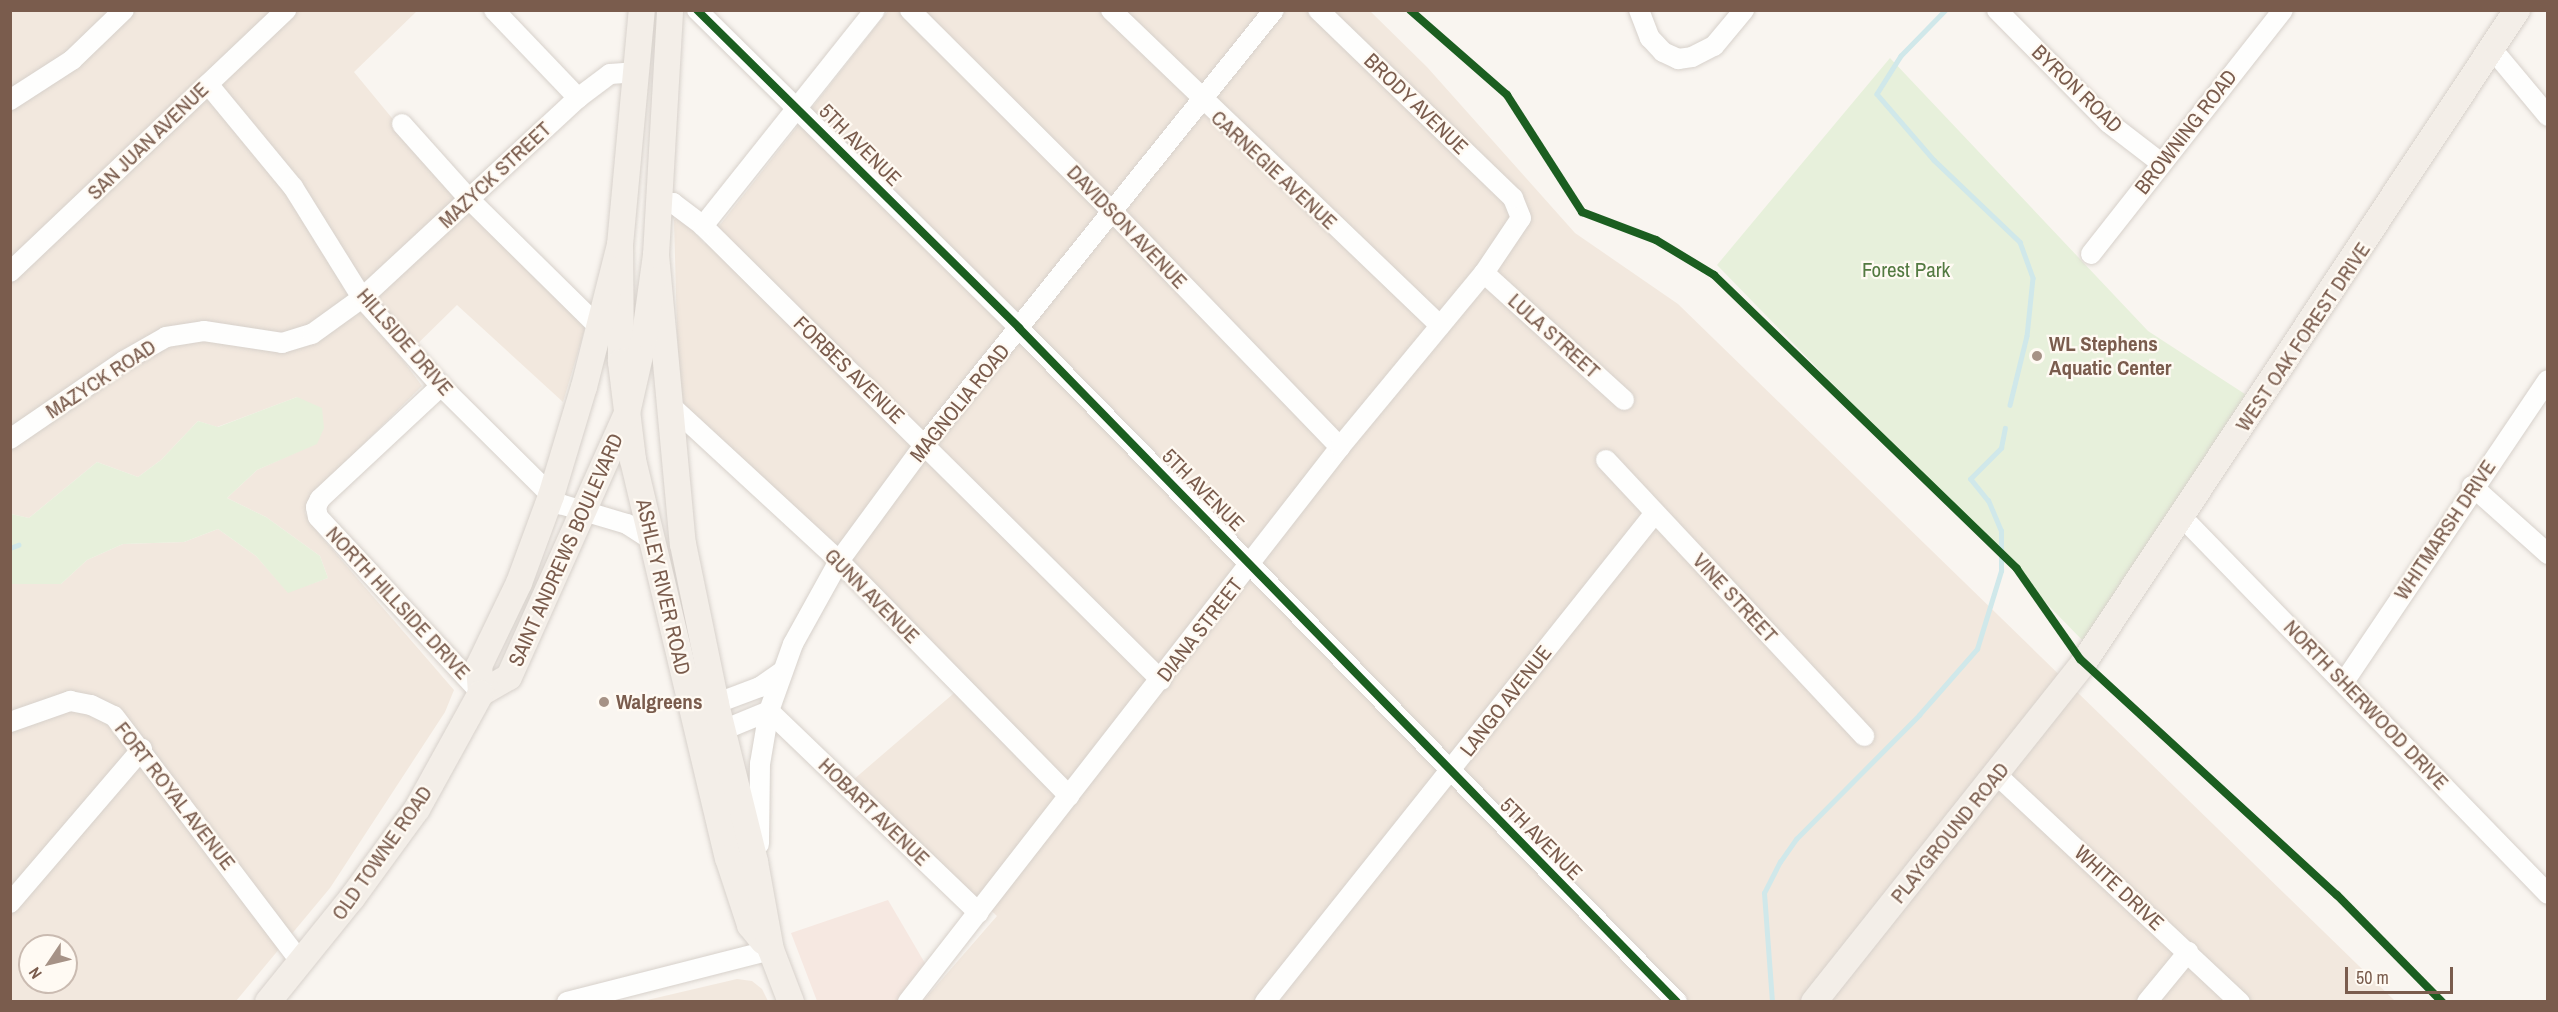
<!DOCTYPE html>
<html>
<head>
<meta charset="utf-8">
<style>
  body { margin:0 }
  #map { position:relative; width:2558px; height:1012px; overflow:hidden; background:#f9f5f0; font-family:"Archivo Narrow",sans-serif }
  div>[style] { position:absolute }
  .residential>* { inset:0; background:#f2e8de }
  .commercial>* { inset:0; background:#f6e8e1 }
  .green>* { inset:0; background:#e7f0db }
  .stream>* { height:4.5px; margin:-2.25px; padding:0 2.25px; transform-origin:2.25px; border-radius:2.25px; background:#d0e8ea }
  .roads { filter:drop-shadow(0 0 2px #d7d1cb) drop-shadow(0 0 2px #d7d1cb) }
  .minor>* { height:20px; margin:-10px; padding:0 10px; transform-origin:10px; border-radius:10px; background:#fefefd }
  .major>* { height:26px; margin:-13px; padding:0 13px; transform-origin:13px; border-radius:13px; background:#f3eee8 }
  .cycleway>* { height:8px; margin:-4px; padding:0 4px; transform-origin:4px; border-radius:4px; background:#1b5e20 }
  .dots>* { width:16px; height:16px; translate:-50% -50%; box-sizing:border-box; border:3px solid #fffaf3; border-radius:50% }
  span { translate:-50% -50%; white-space:nowrap; text-align:center; line-height:1.15; -webkit-text-stroke:4.5px #fffaf3; paint-order:stroke }
  .street-label { font-size:21px; color:#7a5c4d }
  .park-label { font-size:21px; color:#537a41 }
  .poi-label { font-size:21px; color:#7a5c4d; font-weight:700 }
  .left { translate:0 -50%; text-align:left }
  .frame { position:absolute; inset:0; border:12px solid #7a5c4d; pointer-events:none }
  .north { position:absolute; left:18px; top:934px; width:60px; height:60px; box-sizing:border-box; background:#fffaf3; border:2px solid #cabbb1; border-radius:50%; rotate:235deg; font-size:16px; font-weight:700; line-height:24px; text-align:center; color:#7a5c4d }
  .north::after { content:''; display:block; margin:auto; width:21px; height:27px; background:#a69286; clip-path:polygon(50% 0,100% 100%,50% 72%,0 100%) }
  .scale { position:absolute; left:2345px; top:967px; width:108px; height:27px; box-sizing:border-box; border:3px solid #7a5c4d; border-top:0; padding-left:8px; font-size:18px; line-height:21px; white-space:nowrap; color:#7a5c4d; -webkit-text-stroke:4px #fffaf3; paint-order:stroke }
</style>
</head>
<body>
<div id="map">
  <div class="residential">
    <i style="clip-path:polygon(evenodd,11px 11px,417px 11px,354px 72px,457px 197px,586px 325px,563px 402px,457px 305px,402px 359px,422px 386px,309px 498px,305px 513px,319px 534px,454px 690px,445px 712px,330px 888px,236px 1001px,11px 1001px,10px 584px,61px 584px,87px 560px,123px 544px,184px 542px,218px 529px,256px 556px,288px 592px,328px 578px,320px 556px,266px 517px,227px 498px,257px 470px,317px 443px,297px 397px,217px 427px,198px 421px,161px 460px,138px 477px,97px 462px,29px 518px,11px 514px,11px 11px,30px 946px,66px 946px,66px 982px,30px 982px,30px 946px)"></i>
    <i style="clip-path:polygon(888px 11px,1370px 11px,1427px 67px,1575px 233px,1678px 304px,2395px 1001px,923px 1001px,997px 916px,853px 780px,967px 682px,679px 403px,674px 220px,679px 216px,705px 244px)"></i>
    <i style="clip-path:polygon(737px 979px,752px 981px,762px 989px,768px 1001px,643px 1001px)"></i>
  </div>
  <div class="commercial">
    <i style="clip-path:polygon(888px 900px,936px 982px,923px 1001px,817px 1001px,791px 933px)"></i>
  </div>
  <div class="green">
    <i style="clip-path:polygon(1890px 58px,2148px 331px,2251px 398px,2084px 642px,1717px 265px)"></i>
    <i style="clip-path:polygon(297px 397px,322px 408px,324px 428px,317px 444px,257px 470px,227px 498px,266px 517px,320px 556px,328px 578px,288px 593px,256px 556px,218px 529px,184px 542px,123px 544px,87px 560px,61px 584px,11px 584px,11px 514px,29px 518px,97px 462px,138px 477px,161px 460px,198px 421px,218px 427px)"></i>
  </div>
  <div class="stream">
    <i style="left:1946px;top:10px;width:64px;rotate:134.4deg"></i>
    <i style="left:1901px;top:56px;width:45px;rotate:122.3deg"></i>
    <i style="left:1877px;top:94px;width:87px;rotate:49.2deg"></i>
    <i style="left:1934px;top:160px;width:119px;rotate:43.6deg"></i>
    <i style="left:2020px;top:242px;width:38px;rotate:70deg"></i>
    <i style="left:2033px;top:278px;width:58px;rotate:95.9deg"></i>
    <i style="left:2027px;top:336px;width:71px;rotate:103.8deg"></i>
    <i style="left:10px;top:548px;width:9px;rotate:-21deg"></i>
    <i style="left:1772px;top:1002px;width:109px;rotate:-94.2deg"></i>
    <i style="left:1764px;top:893px;width:35px;rotate:-63deg"></i>
    <i style="left:1780px;top:862px;width:28px;rotate:-55deg"></i>
    <i style="left:1796px;top:839px;width:175px;rotate:-45.2deg"></i>
    <i style="left:1919px;top:715px;width:88px;rotate:-48.7deg"></i>
    <i style="left:1977px;top:649px;width:82px;rotate:-72.9deg"></i>
    <i style="left:2001px;top:571px;width:40px;rotate:-90deg"></i>
    <i style="left:2001px;top:531px;width:33px;rotate:-113deg"></i>
    <i style="left:1988px;top:501px;width:28px;rotate:-129deg"></i>
    <i style="left:1970px;top:479px;width:44px;rotate:-45deg"></i>
    <i style="left:2001px;top:448px;width:20px;rotate:-79deg"></i>
  </div>
  <div class="roads">
    <div class="minor">
      <i style="left:494px;top:10px;width:122px;rotate:46.3deg"></i>
      <i style="left:697px;top:10px;width:453px;rotate:44.6deg"></i>
      <i style="left:1019px;top:328px;width:942px;rotate:45.69deg"></i>
      <i style="left:910px;top:10px;width:286px;rotate:44.9deg"></i>
      <i style="left:1113px;top:212px;width:327px;rotate:46deg"></i>
      <i style="left:1111px;top:10px;width:456px;rotate:43.8deg"></i>
      <i style="left:1639px;top:10px;width:30px;rotate:69deg"></i>
      <i style="left:1650px;top:38px;width:19px;rotate:47deg"></i>
      <i style="left:1663px;top:52px;width:17px;rotate:25deg"></i>
      <i style="left:1678px;top:59px;width:14px;rotate:-8deg"></i>
      <i style="left:1692px;top:57px;width:25px;rotate:-27deg"></i>
      <i style="left:1714px;top:46px;width:47px;rotate:-50.2deg"></i>
      <i style="left:1997px;top:10px;width:159px;rotate:45.3deg"></i>
      <i style="left:2109px;top:123px;width:66px;rotate:37.6deg"></i>
      <i style="left:2493px;top:50px;width:86px;rotate:50.2deg"></i>
      <i style="left:208px;top:84px;width:134px;rotate:50.5deg"></i>
      <i style="left:293px;top:187px;width:131px;rotate:58.1deg"></i>
      <i style="left:362px;top:298px;width:118px;rotate:48.1deg"></i>
      <i style="left:441px;top:386px;width:168px;rotate:44.8deg"></i>
      <i style="left:560px;top:504px;width:70px;rotate:16.6deg"></i>
      <i style="left:627px;top:524px;width:31px;rotate:33deg"></i>
      <i style="left:10px;top:100px;width:74px;rotate:-32.8deg"></i>
      <i style="left:72px;top:60px;width:72px;rotate:-43.9deg"></i>
      <i style="left:402px;top:124px;width:101px;rotate:48.2deg"></i>
      <i style="left:469px;top:199px;width:184px;rotate:44.6deg"></i>
      <i style="left:657px;top:204px;width:16px;rotate:-4deg"></i>
      <i style="left:673px;top:203px;width:38px;rotate:37deg"></i>
      <i style="left:703px;top:226px;width:645px;rotate:44.75deg"></i>
      <i style="left:703px;top:226px;width:276px;rotate:-51.5deg"></i>
      <i style="left:2091px;top:254px;width:310px;rotate:-51.8deg"></i>
      <i style="left:10px;top:272px;width:381px;rotate:-43.5deg"></i>
      <i style="left:1484px;top:273px;width:189px;rotate:42.2deg"></i>
      <i style="left:441px;top:386px;width:166px;rotate:137deg"></i>
      <i style="left:320px;top:499px;width:9px;rotate:117deg"></i>
      <i style="left:316px;top:507px;width:10px;rotate:79deg"></i>
      <i style="left:318px;top:517px;width:240px;rotate:47.2deg"></i>
      <i style="left:668px;top:403px;width:233px;rotate:42.7deg"></i>
      <i style="left:839px;top:561px;width:329px;rotate:45.6deg"></i>
      <i style="left:10px;top:439px;width:138px;rotate:-34.4deg"></i>
      <i style="left:124px;top:361px;width:48px;rotate:-29.7deg"></i>
      <i style="left:166px;top:337px;width:38px;rotate:-9deg"></i>
      <i style="left:204px;top:331px;width:79px;rotate:8.7deg"></i>
      <i style="left:282px;top:343px;width:31px;rotate:-17deg"></i>
      <i style="left:312px;top:334px;width:62px;rotate:-35.8deg"></i>
      <i style="left:362px;top:298px;width:294px;rotate:-42.8deg"></i>
      <i style="left:578px;top:98px;width:40px;rotate:-37deg"></i>
      <i style="left:610px;top:74px;width:28px;rotate:-4deg"></i>
      <i style="left:1606px;top:460px;width:378px;rotate:46.9deg"></i>
      <i style="left:2472px;top:486px;width:102px;rotate:41.8deg"></i>
      <i style="left:2183px;top:518px;width:524px;rotate:45.85deg"></i>
      <i style="left:2344px;top:682px;width:364px;rotate:-56deg"></i>
      <i style="left:704px;top:708px;width:60px;rotate:-20.6deg"></i>
      <i style="left:760px;top:687px;width:28px;rotate:-35deg"></i>
      <i style="left:769px;top:711px;width:291px;rotate:43.9deg"></i>
      <i style="left:10px;top:722px;width:64px;rotate:-19.3deg"></i>
      <i style="left:70px;top:701px;width:21px;rotate:11deg"></i>
      <i style="left:91px;top:705px;width:25px;rotate:26deg"></i>
      <i style="left:114px;top:716px;width:311px;rotate:52.8deg"></i>
      <i style="left:711px;top:735px;width:63px;rotate:-22.5deg"></i>
      <i style="left:1997px;top:775px;width:333px;rotate:43.1deg"></i>
      <i style="left:759px;top:844px;width:80px;rotate:-89.3deg"></i>
      <i style="left:760px;top:764px;width:54px;rotate:-80.4deg"></i>
      <i style="left:769px;top:711px;width:71px;rotate:-70.3deg"></i>
      <i style="left:793px;top:644px;width:95px;rotate:-61deg"></i>
      <i style="left:839px;top:561px;width:145px;rotate:-53.7deg"></i>
      <i style="left:925px;top:444px;width:557px;rotate:-51.2deg"></i>
      <i style="left:10px;top:903px;width:203px;rotate:-49.4deg"></i>
      <i style="left:567px;top:1002px;width:211px;rotate:-14.3deg"></i>
      <i style="left:771px;top:950px;width:14px;rotate:-98deg"></i>
      <i style="left:908px;top:1002px;width:703px;rotate:-52.1deg"></i>
      <i style="left:1340px;top:447px;width:226px;rotate:-50.4deg"></i>
      <i style="left:1484px;top:273px;width:66px;rotate:-56.1deg"></i>
      <i style="left:1521px;top:218px;width:22px;rotate:-112deg"></i>
      <i style="left:1513px;top:198px;width:271px;rotate:-136deg"></i>
      <i style="left:1265px;top:1002px;width:625px;rotate:-51.43deg"></i>
      <i style="left:2147px;top:1002px;width:65px;rotate:-50.6deg"></i>
    </div>
    <div class="major">
      <i style="left:620px;top:245px;width:117px;rotate:89.5deg"></i>
      <i style="left:621px;top:362px;width:99px;rotate:83deg"></i>
      <i style="left:633px;top:460px;width:409px;rotate:76.6deg"></i>
      <i style="left:728px;top:858px;width:71px;rotate:71.8deg"></i>
      <i style="left:750px;top:925px;width:21px;rotate:51deg"></i>
      <i style="left:656px;top:255px;width:290px;rotate:84.7deg"></i>
      <i style="left:683px;top:544px;width:163px;rotate:78.3deg"></i>
      <i style="left:716px;top:704px;width:163px;rotate:76.1deg"></i>
      <i style="left:755px;top:862px;width:89px;rotate:79.7deg"></i>
      <i style="left:771px;top:950px;width:56px;rotate:69deg"></i>
      <i style="left:481px;top:693px;width:32px;rotate:-30deg"></i>
      <i style="left:509px;top:677px;width:289px;rotate:-65.9deg"></i>
      <i style="left:627px;top:413px;width:81px;rotate:-77.2deg"></i>
      <i style="left:645px;top:334px;width:80px;rotate:-82.1deg"></i>
      <i style="left:656px;top:255px;width:245px;rotate:-86.7deg"></i>
      <i style="left:481px;top:693px;width:27px;rotate:-94deg"></i>
      <i style="left:479px;top:666px;width:92px;rotate:-64.3deg"></i>
      <i style="left:519px;top:583px;width:93px;rotate:-69.8deg"></i>
      <i style="left:551px;top:496px;width:114px;rotate:-73.2deg"></i>
      <i style="left:584px;top:387px;width:146px;rotate:-75.8deg"></i>
      <i style="left:620px;top:245px;width:236px;rotate:-84.7deg"></i>
      <i style="left:268px;top:1002px;width:134px;rotate:-51.1deg"></i>
      <i style="left:352px;top:898px;width:110px;rotate:-53.9deg"></i>
      <i style="left:417px;top:809px;width:132px;rotate:-61.1deg"></i>
      <i style="left:1814px;top:1002px;width:434px;rotate:-51.5deg"></i>
      <i style="left:2084px;top:662px;width:783px;rotate:-56.41deg"></i>
    </div>
  </div>
  <div class="cycleway">
    <i style="left:697px;top:10px;width:453px;rotate:44.6deg"></i>
    <i style="left:1019px;top:328px;width:942px;rotate:45.69deg"></i>
    <i style="left:1410px;top:10px;width:129px;rotate:41.2deg"></i>
    <i style="left:1507px;top:95px;width:139px;rotate:57.3deg"></i>
    <i style="left:1582px;top:212px;width:79px;rotate:20.7deg"></i>
    <i style="left:1656px;top:240px;width:68px;rotate:31.1deg"></i>
    <i style="left:1714px;top:275px;width:422px;rotate:44.1deg"></i>
    <i style="left:2017px;top:569px;width:110px;rotate:55deg"></i>
    <i style="left:2080px;top:659px;width:349px;rotate:42.6deg"></i>
    <i style="left:2337px;top:895px;width:150px;rotate:45.5deg"></i>
  </div>
  <div class="dots">
    <i style="left:2037px;top:356px;background:#a69286"></i>
    <i style="left:604px;top:702px;background:#a69286"></i>
  </div>
  <div class="street-label">
    <span style="left:2077px;top:89px;rotate:44deg">BYRON ROAD</span>
    <span style="left:1416px;top:104px;rotate:44deg">BRODY AVENUE</span>
    <span style="left:2186px;top:132px;rotate:-52deg">BROWNING ROAD</span>
    <span style="left:148px;top:141px;rotate:-44deg">SAN JUAN AVENUE</span>
    <span style="left:860px;top:145px;rotate:45deg">5TH AVENUE</span>
    <span style="left:1274px;top:170px;rotate:43deg">CARNEGIE AVENUE</span>
    <span style="left:495px;top:175px;rotate:-43deg">MAZYCK STREET</span>
    <span style="left:1127px;top:227px;rotate:46deg">DAVIDSON AVENUE</span>
    <span style="left:1554px;top:336px;rotate:42deg">LULA STREET</span>
    <span style="left:2303px;top:337px;rotate:-56deg">WEST OAK FOREST DRIVE</span>
    <span style="left:405px;top:342px;rotate:49deg">HILLSIDE DRIVE</span>
    <span style="left:849px;top:370px;rotate:44deg">FORBES AVENUE</span>
    <span style="left:101px;top:379px;rotate:-33deg">MAZYCK ROAD</span>
    <span style="left:960px;top:403px;rotate:-51deg">MAGNOLIA ROAD</span>
    <span style="left:1203px;top:490px;rotate:45deg">5TH AVENUE</span>
    <span style="left:2445px;top:530px;rotate:-56deg">WHITMARSH DRIVE</span>
    <span style="left:566px;top:550px;rotate:-66deg">SAINT ANDREWS BOULEVARD</span>
    <span style="left:663px;top:587px;rotate:77deg">ASHLEY RIVER ROAD</span>
    <span style="left:872px;top:596px;rotate:45deg">GUNN AVENUE</span>
    <span style="left:1735px;top:598px;rotate:47deg">VINE STREET</span>
    <span style="left:398px;top:603px;rotate:47deg">NORTH HILLSIDE DRIVE</span>
    <span style="left:1200px;top:630px;rotate:-52deg">DIANA STREET</span>
    <span style="left:1506px;top:701px;rotate:-52deg">LANGO AVENUE</span>
    <span style="left:2366px;top:705px;rotate:46deg">NORTH SHERWOOD DRIVE</span>
    <span style="left:175px;top:796px;rotate:52deg">FORT ROYAL AVENUE</span>
    <span style="left:874px;top:812px;rotate:44deg">HOBART AVENUE</span>
    <span style="left:1950px;top:833px;rotate:-51deg">PLAYGROUND ROAD</span>
    <span style="left:1541px;top:839px;rotate:45deg">5TH AVENUE</span>
    <span style="left:382px;top:853px;rotate:-55deg">OLD TOWNE ROAD</span>
    <span style="left:2119px;top:888px;rotate:43deg">WHITE DRIVE</span>
  </div>
  <div class="park-label">
    <span style="left:1906px;top:270px">Forest Park</span>
  </div>
  <div class="poi-label">
    <span class="left" style="left:2049px;top:356px">WL Stephens<br>Aquatic Center</span>
    <span class="left" style="left:616px;top:702px">Walgreens</span>
  </div>
  <div class="frame"></div>
  <div class="north">N</div>
  <div class="scale">50 m</div>
</div>
</body>
</html>
